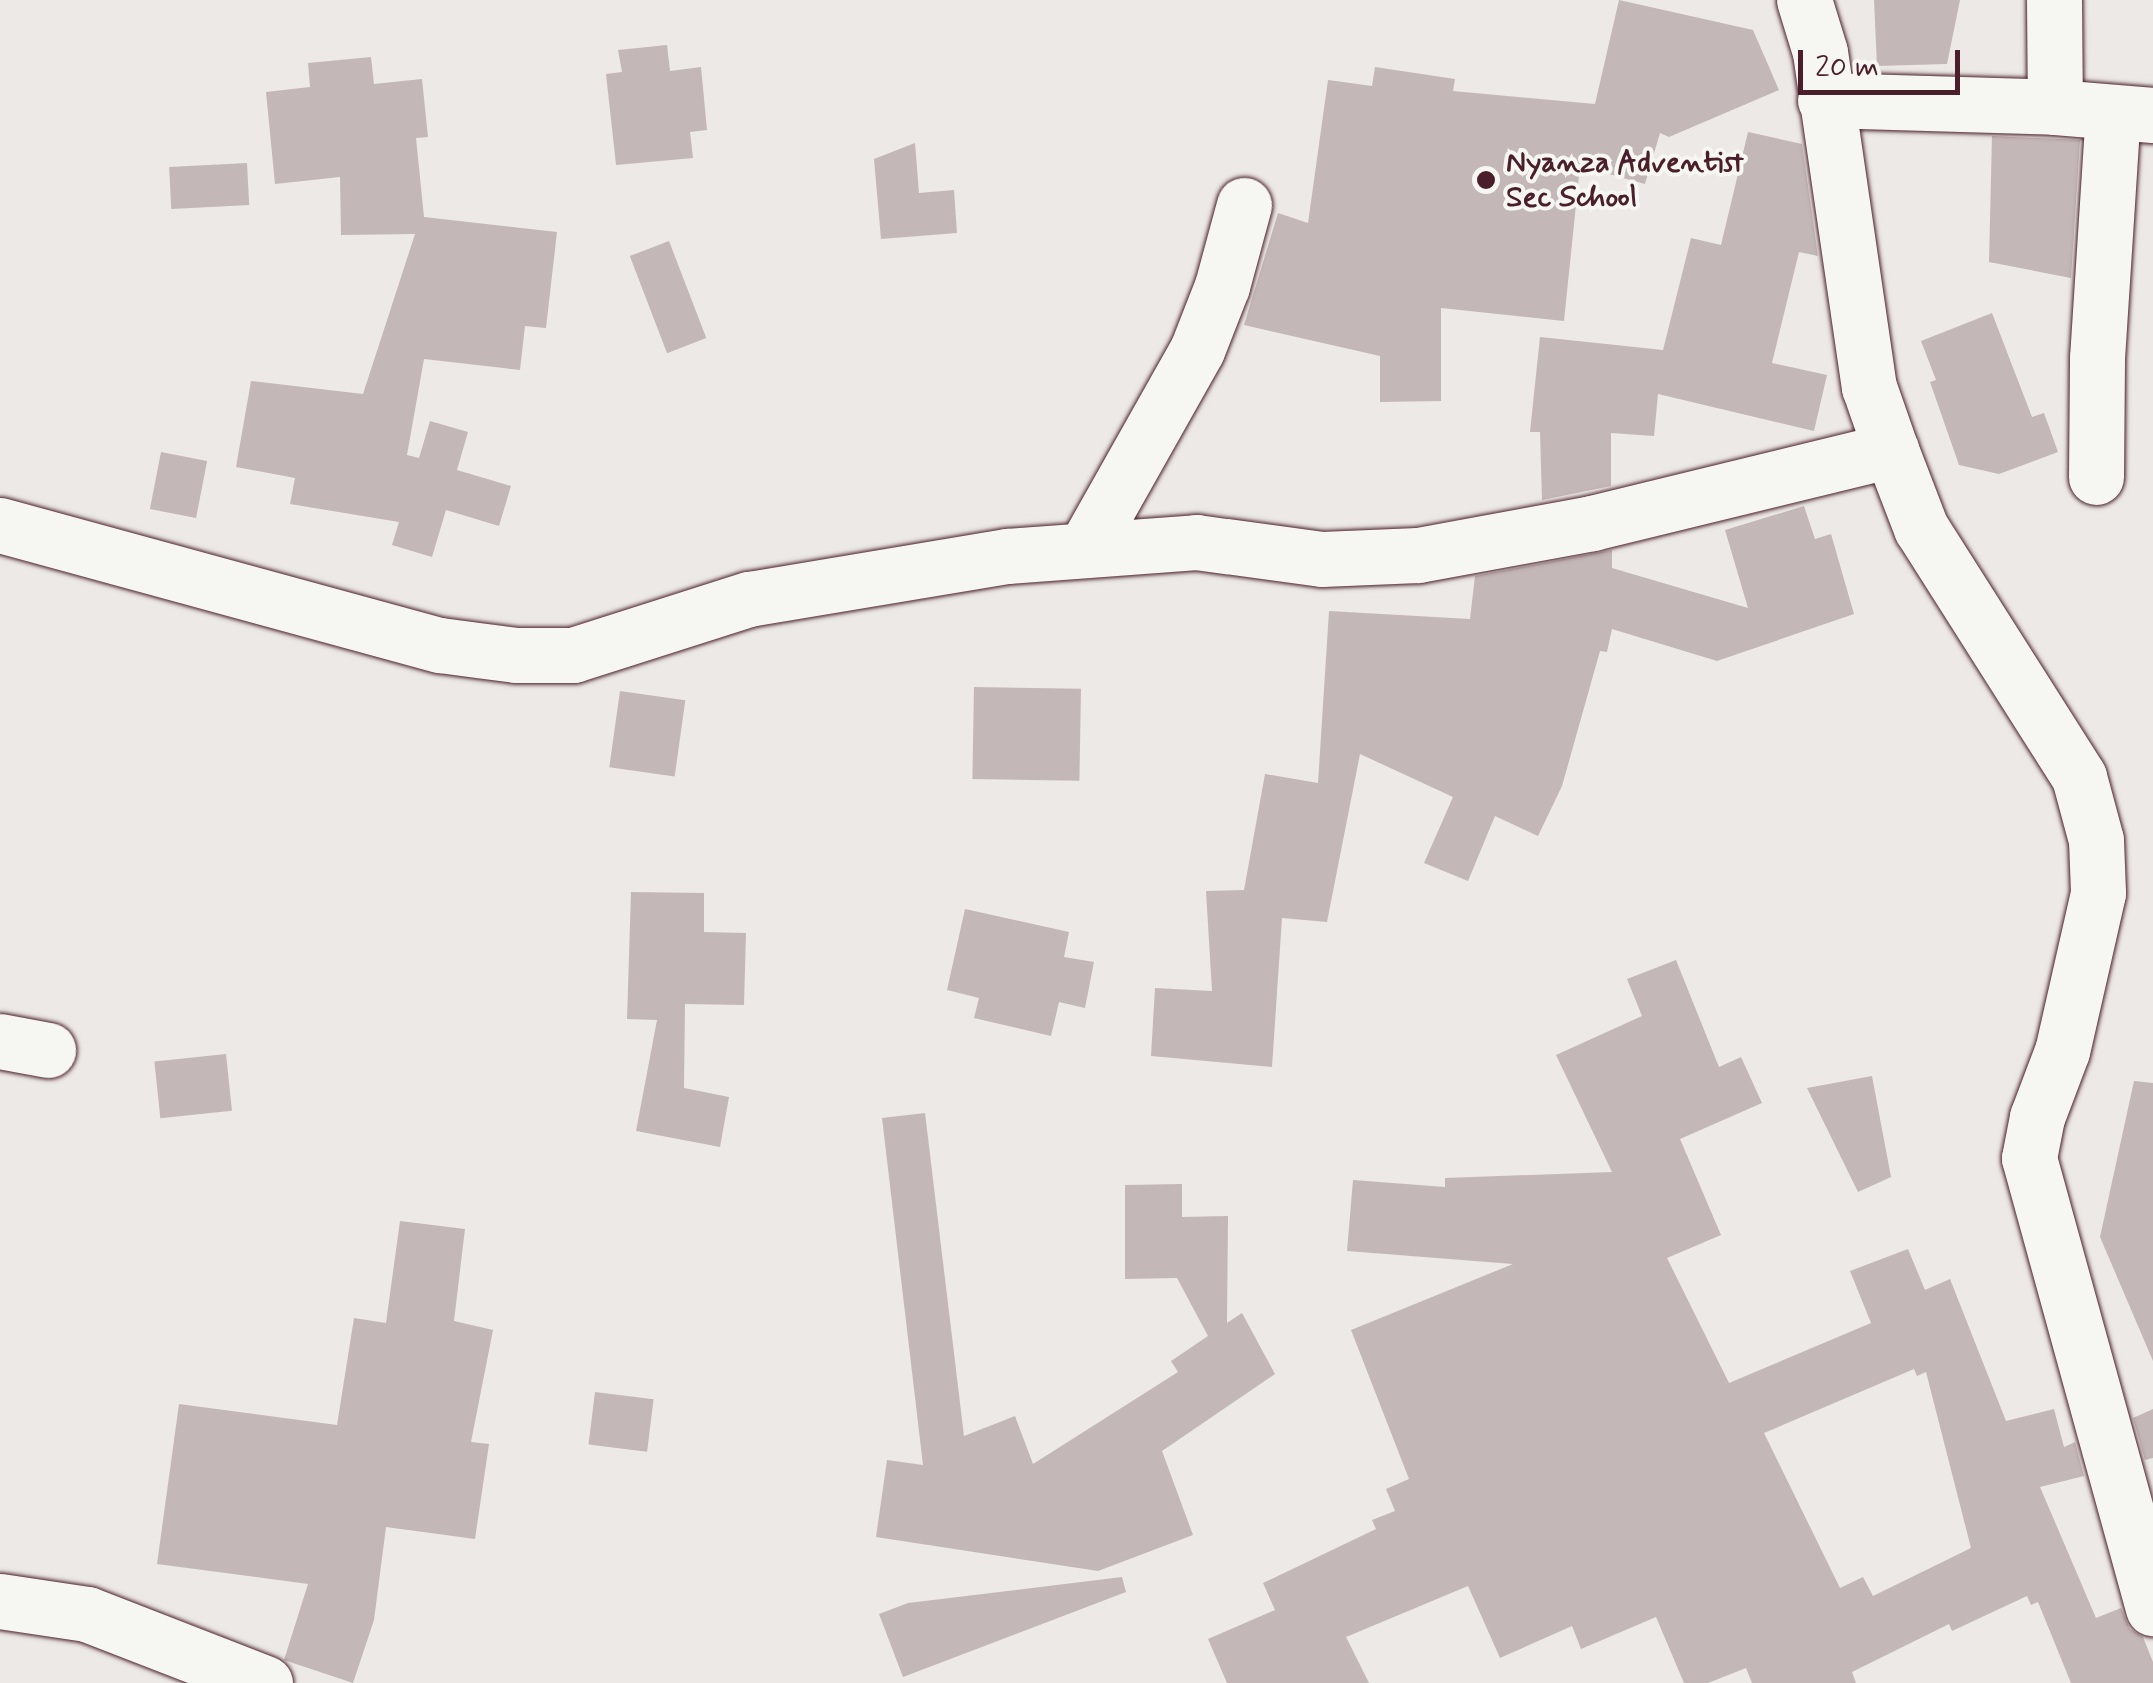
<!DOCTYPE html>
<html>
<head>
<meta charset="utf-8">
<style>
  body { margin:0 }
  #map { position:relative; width:2153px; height:1683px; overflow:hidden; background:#ece9e6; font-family:Mynerve,sans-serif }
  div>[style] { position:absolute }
  .building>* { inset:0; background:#c4b7b7; transform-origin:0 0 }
  .roads { filter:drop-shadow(0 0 2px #4a1f2b) drop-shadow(0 0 2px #4a1f2b) }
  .minor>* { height:55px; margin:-27.5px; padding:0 27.5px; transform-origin:27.5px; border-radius:27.5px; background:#f6f6f2 }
  .dots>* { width:28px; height:28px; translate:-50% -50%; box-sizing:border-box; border:5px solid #f6f6f2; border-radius:50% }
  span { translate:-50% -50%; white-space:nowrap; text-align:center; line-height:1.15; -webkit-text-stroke:8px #f6f6f2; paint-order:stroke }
  .poi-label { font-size:30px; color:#4a1f2b; font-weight:700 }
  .left { translate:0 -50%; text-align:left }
  .scale { position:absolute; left:1798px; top:50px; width:162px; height:45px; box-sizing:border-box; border:5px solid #4a1f2b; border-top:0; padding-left:12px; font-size:30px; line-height:35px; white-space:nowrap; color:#4a1f2b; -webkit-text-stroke:8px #f6f6f2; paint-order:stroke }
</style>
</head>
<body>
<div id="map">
  <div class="building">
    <i style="clip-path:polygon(1619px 0,1753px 30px,1779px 90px,1669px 137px,1660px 133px,1645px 184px,1580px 166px,1564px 321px,1441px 308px,1441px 401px,1380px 402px,1380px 356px,1244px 325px,1278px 213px,1308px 223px,1328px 80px,1372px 86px,1375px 67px,1455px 79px,1453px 91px,1595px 104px)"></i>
    <i style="clip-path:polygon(1874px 0,1960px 0,1947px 64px,1877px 66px)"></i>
    <i style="clip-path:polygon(667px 45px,670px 71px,701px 67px,707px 130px,690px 132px,693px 158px,616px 165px,606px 74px,622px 72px,618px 50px)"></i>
    <i style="clip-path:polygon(371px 57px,374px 84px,422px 79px,428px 137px,416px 138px,424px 217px,557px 232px,546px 328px,525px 326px,520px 370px,424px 359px,407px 455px,419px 458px,430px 421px,468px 432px,457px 470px,511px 486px,499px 526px,446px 510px,432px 557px,392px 545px,399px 522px,290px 504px,295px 478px,236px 467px,251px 381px,363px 394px,415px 234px,341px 235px,340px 177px,275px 184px,266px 92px,310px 87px,308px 63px)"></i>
    <i style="clip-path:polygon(1748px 132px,1802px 144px,1818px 256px,1799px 252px,1772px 363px,1827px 375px,1814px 431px,1658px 394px,1654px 436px,1611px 433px,1611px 486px,1542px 500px,1540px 432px,1530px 432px,1540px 337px,1663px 350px,1691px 238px,1721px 245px)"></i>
    <i style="clip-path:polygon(1992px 136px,2080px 140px,2071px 278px,1989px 262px)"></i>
    <i style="clip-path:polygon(915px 143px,919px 193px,954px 190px,957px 233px,881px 239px,874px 159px)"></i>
    <i style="left:247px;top:163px;width:42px;height:78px;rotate:87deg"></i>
    <i style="left:669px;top:241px;width:104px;height:42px;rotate:69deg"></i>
    <i style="clip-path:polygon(1992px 313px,2032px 417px,2044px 413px,2058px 452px,1999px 474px,1959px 465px,1930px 382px,1936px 380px,1921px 341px)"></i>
    <i style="left:161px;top:452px;width:47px;height:58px;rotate:11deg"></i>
    <i style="clip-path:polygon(1804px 506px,1815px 539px,1831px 534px,1854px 614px,1717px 661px,1612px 629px,1607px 652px,1600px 651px,1562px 786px,1538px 836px,1495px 816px,1468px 881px,1424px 863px,1453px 797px,1360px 754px,1327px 922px,1282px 918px,1272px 1067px,1151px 1056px,1155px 988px,1212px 991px,1206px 891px,1244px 890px,1265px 774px,1318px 783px,1329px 611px,1470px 619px,1475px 576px,1612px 550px,1612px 568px,1748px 608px,1725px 530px)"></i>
    <i style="left:974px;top:687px;width:107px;height:92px;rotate:1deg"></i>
    <i style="left:620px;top:691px;width:66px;height:77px;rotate:8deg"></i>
    <i style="clip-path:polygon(631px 892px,704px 893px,704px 932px,746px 933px,744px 1005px,685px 1004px,684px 1088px,729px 1097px,720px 1147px,636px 1131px,657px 1020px,627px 1019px)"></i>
    <i style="clip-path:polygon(965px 909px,1069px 932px,1064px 957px,1094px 962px,1085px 1008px,1059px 1002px,1051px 1036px,974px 1018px,979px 998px,947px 990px)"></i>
    <i style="clip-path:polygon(evenodd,1676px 960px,1719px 1067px,1741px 1057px,1762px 1103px,1680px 1139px,1721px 1235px,1667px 1258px,1729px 1383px,1871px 1323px,1850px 1271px,1908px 1249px,1925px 1290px,1950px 1279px,2006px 1421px,2054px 1409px,2064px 1447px,2075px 1442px,2084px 1476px,2040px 1487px,2096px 1618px,2121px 1608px,2130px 1629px,2143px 1637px,2153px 1662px,2153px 1683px,2071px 1683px,2038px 1602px,2031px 1605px,2027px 1596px,1952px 1631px,1949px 1624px,1852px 1672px,1856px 1683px,1752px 1683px,1746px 1668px,1708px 1683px,1684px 1683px,1656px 1617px,1581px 1649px,1572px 1626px,1500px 1658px,1468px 1586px,1346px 1637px,1369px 1683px,1227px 1683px,1208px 1639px,1275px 1610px,1263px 1583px,1376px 1529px,1372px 1520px,1395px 1511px,1386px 1489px,1409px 1479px,1351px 1330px,1513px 1264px,1347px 1251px,1353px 1180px,1445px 1187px,1445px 1178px,1612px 1172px,1556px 1055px,1642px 1016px,1627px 979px,1676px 960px,1914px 1369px,1917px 1376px,1926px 1372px,1971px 1548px,1873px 1596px,1863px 1577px,1840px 1588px,1764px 1433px,1914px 1369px)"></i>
    <i style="left:226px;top:1054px;width:57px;height:72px;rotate:84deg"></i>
    <i style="clip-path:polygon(1872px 1076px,1891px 1177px,1858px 1192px,1807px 1088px)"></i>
    <i style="clip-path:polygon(2134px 1081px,2153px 1083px,2153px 1361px,2100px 1237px)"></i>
    <i style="clip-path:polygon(925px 1113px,964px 1436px,1015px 1416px,1033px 1464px,1178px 1372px,1171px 1361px,1208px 1336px,1177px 1278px,1125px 1279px,1125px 1185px,1182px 1184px,1182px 1217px,1228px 1216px,1227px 1323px,1242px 1313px,1275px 1374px,1162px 1451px,1193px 1535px,1098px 1571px,876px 1537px,887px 1460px,923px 1465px,882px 1118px)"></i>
    <i style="clip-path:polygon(400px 1221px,465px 1229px,454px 1321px,493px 1330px,471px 1442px,489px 1444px,475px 1539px,386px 1527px,374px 1620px,353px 1683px,284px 1660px,308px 1584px,157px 1564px,179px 1404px,337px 1425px,354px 1318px,386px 1323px)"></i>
    <i style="left:595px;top:1392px;width:59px;height:53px;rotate:7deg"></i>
    <i style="clip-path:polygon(2153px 1409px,2153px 1458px,2145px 1460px,2133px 1418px)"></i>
    <i style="clip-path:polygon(1122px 1577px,1126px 1592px,903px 1677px,879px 1614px,908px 1603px)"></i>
  </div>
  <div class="roads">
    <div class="minor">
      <i style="left:1804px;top:0;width:54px;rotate:72.9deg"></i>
      <i style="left:1820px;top:52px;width:339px;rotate:81.7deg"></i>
      <i style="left:1869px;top:387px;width:67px;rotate:70.8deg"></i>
      <i style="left:1891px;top:450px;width:84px;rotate:69deg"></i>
      <i style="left:1921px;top:528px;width:295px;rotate:57.6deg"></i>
      <i style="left:2079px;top:777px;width:65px;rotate:74.9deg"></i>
      <i style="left:2096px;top:840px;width:53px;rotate:87.8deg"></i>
      <i style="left:2098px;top:893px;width:162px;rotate:102.8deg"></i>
      <i style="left:2062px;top:1051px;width:71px;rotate:110.7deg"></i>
      <i style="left:2037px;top:1117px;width:42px;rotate:101deg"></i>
      <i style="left:2029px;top:1158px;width:467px;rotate:74.6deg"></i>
      <i style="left:2054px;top:0;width:107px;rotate:89.5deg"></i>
      <i style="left:1825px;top:100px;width:230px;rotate:1.7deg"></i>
      <i style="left:2055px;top:107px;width:98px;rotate:4.7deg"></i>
      <i style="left:2096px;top:477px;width:119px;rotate:-89.5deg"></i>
      <i style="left:2097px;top:358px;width:246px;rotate:-86.3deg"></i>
      <i style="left:0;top:525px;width:456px;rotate:15.3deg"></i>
      <i style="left:440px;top:645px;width:77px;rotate:7.5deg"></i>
      <i style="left:516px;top:655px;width:57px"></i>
      <i style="left:573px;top:655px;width:185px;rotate:-17.7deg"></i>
      <i style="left:749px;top:599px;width:262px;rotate:-9.5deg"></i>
      <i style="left:1007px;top:556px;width:190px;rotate:-4.2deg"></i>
      <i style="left:1196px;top:542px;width:127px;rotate:7.7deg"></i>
      <i style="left:1322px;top:559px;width:96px;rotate:-2.4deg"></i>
      <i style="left:1418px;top:555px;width:177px;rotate:-10.4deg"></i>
      <i style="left:1592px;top:523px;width:308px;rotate:-13.7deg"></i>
      <i style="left:1086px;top:547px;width:226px;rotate:-60.6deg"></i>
      <i style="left:1197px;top:350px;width:69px;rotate:-68.7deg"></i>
      <i style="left:1222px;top:286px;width:84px;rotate:-74.8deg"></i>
      <i style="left:0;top:1041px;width:49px;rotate:10.6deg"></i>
      <i style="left:0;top:1601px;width:88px;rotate:8.5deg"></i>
      <i style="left:87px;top:1614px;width:191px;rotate:21.2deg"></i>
    </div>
  </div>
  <div class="dots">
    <i style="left:1486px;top:180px;background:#4a1f2b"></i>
  </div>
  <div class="poi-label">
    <span class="left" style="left:1506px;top:180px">Nyanza Adventist<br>Sec School</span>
  </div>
  <div class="scale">20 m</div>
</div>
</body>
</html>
